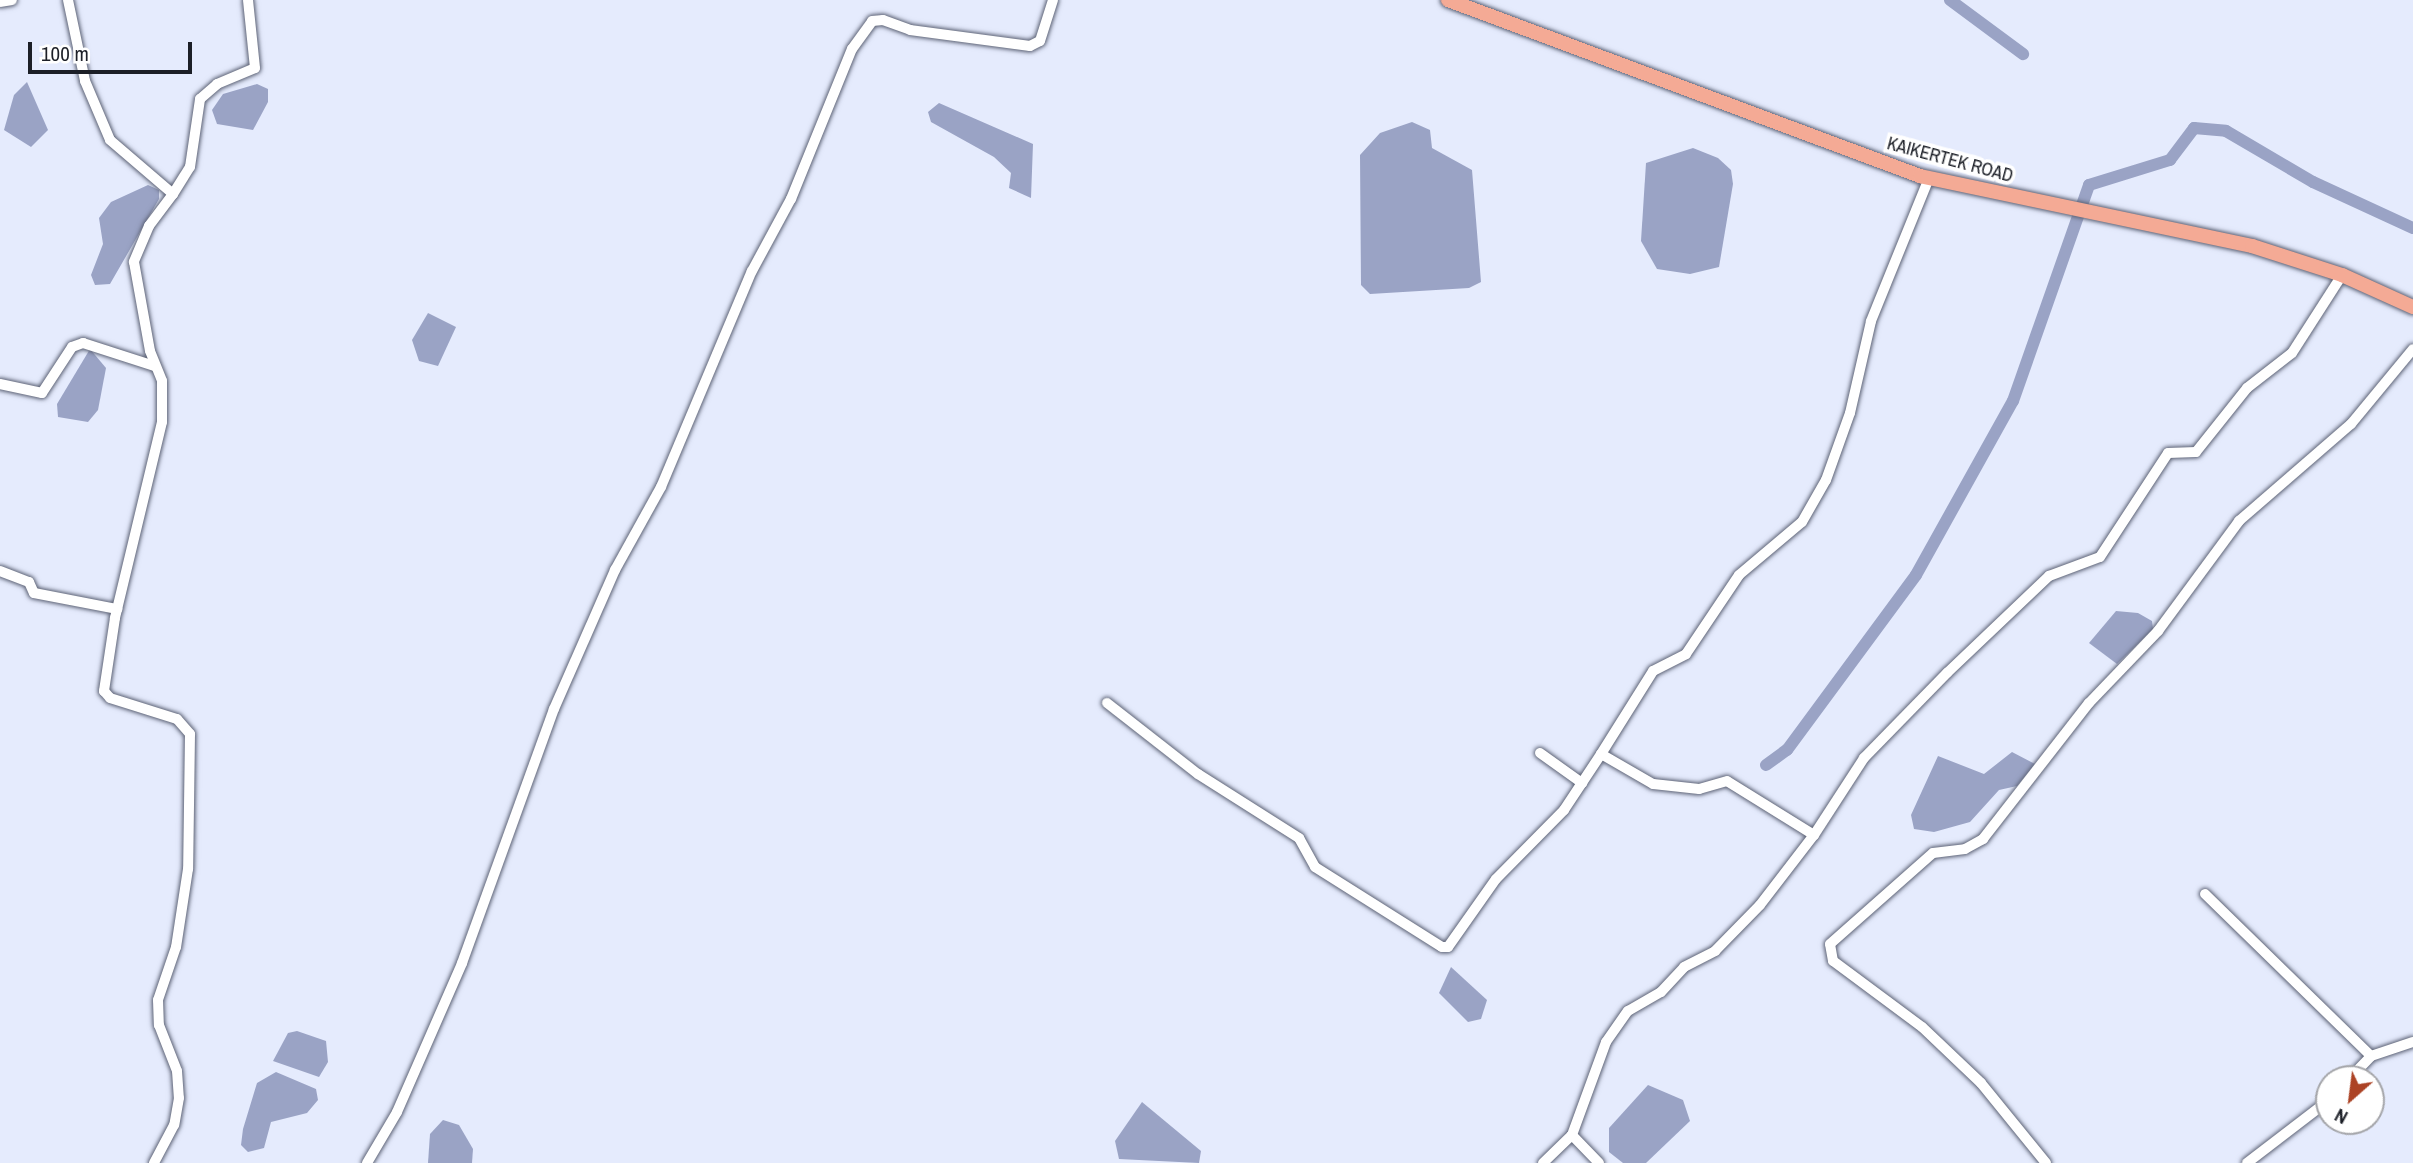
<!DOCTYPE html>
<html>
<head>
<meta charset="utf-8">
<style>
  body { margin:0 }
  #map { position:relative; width:2413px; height:1163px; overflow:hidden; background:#e5ebfd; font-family:"Archivo Narrow",sans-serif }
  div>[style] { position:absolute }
  .water>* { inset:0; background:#9aa3c5 }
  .canal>* { height:12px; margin:-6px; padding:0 6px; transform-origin:6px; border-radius:6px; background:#9aa3c5 }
  .roads { filter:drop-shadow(0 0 2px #5d6376) drop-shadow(0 0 2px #5d6376) }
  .minor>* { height:10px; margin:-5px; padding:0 5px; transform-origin:5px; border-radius:5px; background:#fff }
  .major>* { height:14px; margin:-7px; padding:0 7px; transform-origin:7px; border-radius:7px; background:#f4aa95 }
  span { translate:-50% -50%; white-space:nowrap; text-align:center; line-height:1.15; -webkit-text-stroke:7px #fff; paint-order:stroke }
  .street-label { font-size:18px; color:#1c1f27 }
  .north { position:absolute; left:2315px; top:1065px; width:70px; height:70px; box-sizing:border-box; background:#fff; border:2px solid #a4a5a9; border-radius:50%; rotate:208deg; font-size:19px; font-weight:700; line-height:28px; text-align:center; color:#1c1f27 }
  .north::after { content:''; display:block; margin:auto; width:24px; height:32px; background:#ac4325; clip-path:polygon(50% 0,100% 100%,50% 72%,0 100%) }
  .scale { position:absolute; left:28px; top:42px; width:164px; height:32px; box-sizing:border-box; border:4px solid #1c1f27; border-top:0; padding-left:9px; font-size:21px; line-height:24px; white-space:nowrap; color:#1c1f27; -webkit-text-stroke:5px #fff; paint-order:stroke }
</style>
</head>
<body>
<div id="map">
  <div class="water">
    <i style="clip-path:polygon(27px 82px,48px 130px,31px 147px,4px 130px,14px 95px)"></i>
    <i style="clip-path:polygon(257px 84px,268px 89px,268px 102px,253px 130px,217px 124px,212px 110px,223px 94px)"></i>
    <i style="clip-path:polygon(939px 103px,1033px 144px,1031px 198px,1009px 188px,1011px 173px,994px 157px,931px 122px,928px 112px)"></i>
    <i style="clip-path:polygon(1412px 122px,1430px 130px,1432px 148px,1472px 170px,1481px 282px,1469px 288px,1370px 294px,1361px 285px,1360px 155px,1380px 133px)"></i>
    <i style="clip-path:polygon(1693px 148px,1718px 158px,1731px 170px,1733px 184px,1719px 267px,1690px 274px,1657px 269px,1641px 241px,1646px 163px)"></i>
    <i style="clip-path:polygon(148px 185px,159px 190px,159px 199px,110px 284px,95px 285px,91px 275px,103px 244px,99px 218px,111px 202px)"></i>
    <i style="clip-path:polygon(428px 313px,456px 327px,438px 366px,419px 361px,412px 340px)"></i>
    <i style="clip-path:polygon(90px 349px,106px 368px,98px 410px,88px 422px,58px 417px,57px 404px)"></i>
    <i style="clip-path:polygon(2116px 611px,2138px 613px,2152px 621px,2153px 629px,2117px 664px,2089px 643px)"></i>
    <i style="clip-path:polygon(2012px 752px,2035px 764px,2017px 786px,1999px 790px,1970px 822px,1934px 832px,1914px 829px,1911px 815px,1938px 756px,1984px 774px)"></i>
    <i style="clip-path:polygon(1451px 967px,1487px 1000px,1481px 1019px,1468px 1022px,1439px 993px)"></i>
    <i style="clip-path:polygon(297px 1031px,326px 1041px,328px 1062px,319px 1077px,273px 1061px,288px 1033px)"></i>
    <i style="clip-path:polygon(276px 1072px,316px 1089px,318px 1100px,307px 1113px,271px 1122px,264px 1148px,248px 1152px,241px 1145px,243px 1129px,257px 1083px)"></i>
    <i style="clip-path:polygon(1648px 1085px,1683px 1100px,1690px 1121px,1646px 1163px,1623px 1163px,1609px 1152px,1609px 1128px)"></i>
    <i style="clip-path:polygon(1142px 1102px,1201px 1151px,1199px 1163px,1119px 1159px,1115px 1141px)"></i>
    <i style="clip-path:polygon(443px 1120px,459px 1125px,473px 1149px,472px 1163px,428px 1163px,430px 1134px)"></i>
  </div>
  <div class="canal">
    <i style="left:1950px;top:0;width:91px;rotate:36.5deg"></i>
    <i style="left:1766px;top:765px;width:26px;rotate:-36deg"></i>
    <i style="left:1787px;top:750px;width:217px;rotate:-53.6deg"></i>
    <i style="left:1916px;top:575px;width:199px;rotate:-60.9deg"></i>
    <i style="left:2013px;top:401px;width:229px;rotate:-70.6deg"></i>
    <i style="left:2089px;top:185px;width:85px;rotate:-17.2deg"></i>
    <i style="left:2170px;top:160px;width:40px;rotate:-53deg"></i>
    <i style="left:2194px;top:128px;width:32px;rotate:5deg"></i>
    <i style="left:2226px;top:131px;width:101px;rotate:30.4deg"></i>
    <i style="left:2313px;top:182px;width:110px;rotate:24.7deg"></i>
  </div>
  <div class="roads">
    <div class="minor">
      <i style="left:68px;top:0;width:83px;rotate:78.1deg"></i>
      <i style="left:85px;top:81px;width:64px;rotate:67deg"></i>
      <i style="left:110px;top:140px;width:83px;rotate:40.6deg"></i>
      <i style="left:173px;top:194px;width:40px;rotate:127deg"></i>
      <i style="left:149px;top:226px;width:39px;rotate:113deg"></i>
      <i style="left:134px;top:262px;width:90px;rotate:79.8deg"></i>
      <i style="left:150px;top:351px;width:32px;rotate:68deg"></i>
      <i style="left:162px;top:381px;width:41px;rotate:90deg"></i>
      <i style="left:162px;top:422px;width:202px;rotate:103.5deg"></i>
      <i style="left:115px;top:618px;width:74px;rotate:98.6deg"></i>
      <i style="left:104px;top:691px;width:9px;rotate:49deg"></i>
      <i style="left:110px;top:698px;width:70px;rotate:17.4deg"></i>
      <i style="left:177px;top:719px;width:20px;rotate:49deg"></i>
      <i style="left:190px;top:734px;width:135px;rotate:90.8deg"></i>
      <i style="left:188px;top:869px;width:79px;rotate:98.7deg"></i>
      <i style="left:176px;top:947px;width:56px;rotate:108.8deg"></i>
      <i style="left:158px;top:1000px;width:25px;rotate:88deg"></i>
      <i style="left:159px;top:1025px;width:49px;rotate:68.6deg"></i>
      <i style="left:177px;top:1071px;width:27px;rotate:86deg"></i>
      <i style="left:179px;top:1098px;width:27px;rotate:100deg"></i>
      <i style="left:174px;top:1125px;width:43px;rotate:117.8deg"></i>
      <i style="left:0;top:2px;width:12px;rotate:-9deg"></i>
      <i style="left:173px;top:194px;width:32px;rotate:-58deg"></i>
      <i style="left:190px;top:167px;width:69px;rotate:-81.6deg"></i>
      <i style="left:200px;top:99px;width:23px;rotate:-41deg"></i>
      <i style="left:217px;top:84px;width:41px;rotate:-22.8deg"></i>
      <i style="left:255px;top:68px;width:68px;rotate:-95.9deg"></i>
      <i style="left:0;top:384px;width:43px;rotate:12.1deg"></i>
      <i style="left:42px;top:393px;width:55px;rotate:-56.9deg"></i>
      <i style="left:72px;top:347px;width:12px;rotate:-20deg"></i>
      <i style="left:83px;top:343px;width:75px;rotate:17.9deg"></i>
      <i style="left:0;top:571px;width:31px;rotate:21deg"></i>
      <i style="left:29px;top:582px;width:12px;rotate:66deg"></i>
      <i style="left:34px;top:593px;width:85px;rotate:10.9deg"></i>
      <i style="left:1107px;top:703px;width:115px;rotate:38deg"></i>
      <i style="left:1198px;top:774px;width:120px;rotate:32.4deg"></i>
      <i style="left:1299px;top:838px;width:33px;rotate:61deg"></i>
      <i style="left:1315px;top:867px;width:150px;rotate:32.2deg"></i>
      <i style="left:1442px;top:947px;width:6px"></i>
      <i style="left:1448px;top:947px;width:83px;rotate:-54.8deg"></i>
      <i style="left:1496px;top:879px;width:97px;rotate:-45.4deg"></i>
      <i style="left:1564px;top:810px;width:67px;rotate:-56.5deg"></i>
      <i style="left:1540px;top:753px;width:52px;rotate:35.5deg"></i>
      <i style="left:1814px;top:835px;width:92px;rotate:-57deg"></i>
      <i style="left:1864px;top:758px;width:119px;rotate:-45.7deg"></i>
      <i style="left:1947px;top:673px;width:141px;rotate:-43.6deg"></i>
      <i style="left:2049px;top:576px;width:54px;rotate:-20.4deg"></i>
      <i style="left:2100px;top:557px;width:124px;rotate:-56.8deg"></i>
      <i style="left:2168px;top:453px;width:28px;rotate:-2deg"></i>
      <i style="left:2196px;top:452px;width:82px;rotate:-51.4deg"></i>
      <i style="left:2247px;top:388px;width:57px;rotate:-37.9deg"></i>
      <i style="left:2292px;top:353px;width:93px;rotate:-57.3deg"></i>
      <i style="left:2205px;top:894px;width:232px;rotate:44.3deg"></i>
      <i style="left:2349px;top:1079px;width:32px;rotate:-46deg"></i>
      <i style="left:2371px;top:1056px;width:44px;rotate:-18.4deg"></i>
      <i style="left:367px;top:1163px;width:59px;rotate:-59.5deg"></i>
      <i style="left:397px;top:1112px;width:163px;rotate:-66.4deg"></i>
      <i style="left:462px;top:963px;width:270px;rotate:-70.1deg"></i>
      <i style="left:554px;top:709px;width:152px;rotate:-66.3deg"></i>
      <i style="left:615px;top:570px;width:95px;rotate:-61deg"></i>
      <i style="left:661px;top:487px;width:234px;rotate:-67.2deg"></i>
      <i style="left:752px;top:271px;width:82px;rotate:-61.6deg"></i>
      <i style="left:791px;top:199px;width:162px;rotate:-67.9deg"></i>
      <i style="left:852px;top:49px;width:34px;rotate:-54deg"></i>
      <i style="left:872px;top:21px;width:11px;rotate:-5deg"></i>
      <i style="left:883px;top:20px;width:29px;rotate:20deg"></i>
      <i style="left:910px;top:30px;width:121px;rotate:7.6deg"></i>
      <i style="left:1030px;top:46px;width:11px;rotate:-27deg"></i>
      <i style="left:1040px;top:41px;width:43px;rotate:-72.4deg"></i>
      <i style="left:1543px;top:1163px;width:40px;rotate:-44deg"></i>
      <i style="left:1599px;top:1163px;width:39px;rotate:-134deg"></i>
      <i style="left:1572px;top:1135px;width:99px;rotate:-69.9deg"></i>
      <i style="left:1606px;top:1042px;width:38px;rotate:-55deg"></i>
      <i style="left:1628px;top:1011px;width:38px;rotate:-30deg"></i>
      <i style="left:1661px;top:992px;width:34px;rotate:-47deg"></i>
      <i style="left:1684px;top:967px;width:35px;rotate:-27deg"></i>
      <i style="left:1715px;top:951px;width:64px;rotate:-45.6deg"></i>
      <i style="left:1760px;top:905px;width:88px;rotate:-52.4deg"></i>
      <i style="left:1814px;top:835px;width:102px;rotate:-148.2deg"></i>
      <i style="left:1727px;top:781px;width:29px;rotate:164deg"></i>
      <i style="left:1699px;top:789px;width:46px;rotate:-173.8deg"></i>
      <i style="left:1653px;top:784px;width:60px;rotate:-150deg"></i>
      <i style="left:1601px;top:754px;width:98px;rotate:-57.9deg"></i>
      <i style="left:1653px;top:671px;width:37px;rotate:-27deg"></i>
      <i style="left:1686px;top:654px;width:95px;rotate:-56.1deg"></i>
      <i style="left:1739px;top:575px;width:82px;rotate:-40.1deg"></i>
      <i style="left:1802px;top:522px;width:48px;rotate:-60.3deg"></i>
      <i style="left:1826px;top:480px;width:71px;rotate:-70.3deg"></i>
      <i style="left:1850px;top:413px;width:94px;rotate:-77.1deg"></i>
      <i style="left:1871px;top:321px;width:154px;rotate:-67.9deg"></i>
      <i style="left:2046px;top:1163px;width:103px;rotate:-129.1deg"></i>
      <i style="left:1981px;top:1083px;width:81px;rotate:-136.5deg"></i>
      <i style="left:1922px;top:1027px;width:111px;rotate:-143.4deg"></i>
      <i style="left:1833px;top:961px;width:17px;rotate:-100deg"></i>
      <i style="left:1830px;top:944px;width:137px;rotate:-41.5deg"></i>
      <i style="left:1933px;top:853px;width:32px;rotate:-7deg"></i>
      <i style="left:1965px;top:849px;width:21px;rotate:-29deg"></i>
      <i style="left:1983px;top:839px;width:172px;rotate:-52.1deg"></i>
      <i style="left:2089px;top:703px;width:100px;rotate:-46.2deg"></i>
      <i style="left:2158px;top:631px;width:137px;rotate:-53.6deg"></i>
      <i style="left:2239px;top:521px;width:148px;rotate:-40.9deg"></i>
      <i style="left:2351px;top:424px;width:97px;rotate:-50.4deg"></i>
      <i style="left:2247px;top:1163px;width:103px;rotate:-37.5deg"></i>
    </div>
    <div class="major">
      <i style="left:1448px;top:0;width:504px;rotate:20.45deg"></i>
      <i style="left:1920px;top:176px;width:339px;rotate:11.9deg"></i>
      <i style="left:2252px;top:246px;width:95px;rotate:17.9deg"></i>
      <i style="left:2342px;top:275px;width:78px;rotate:24.3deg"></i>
    </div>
  </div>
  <div class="street-label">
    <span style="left:1950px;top:160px;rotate:15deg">KAIKERTEK ROAD</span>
  </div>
  <div class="north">N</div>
  <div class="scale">100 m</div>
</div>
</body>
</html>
